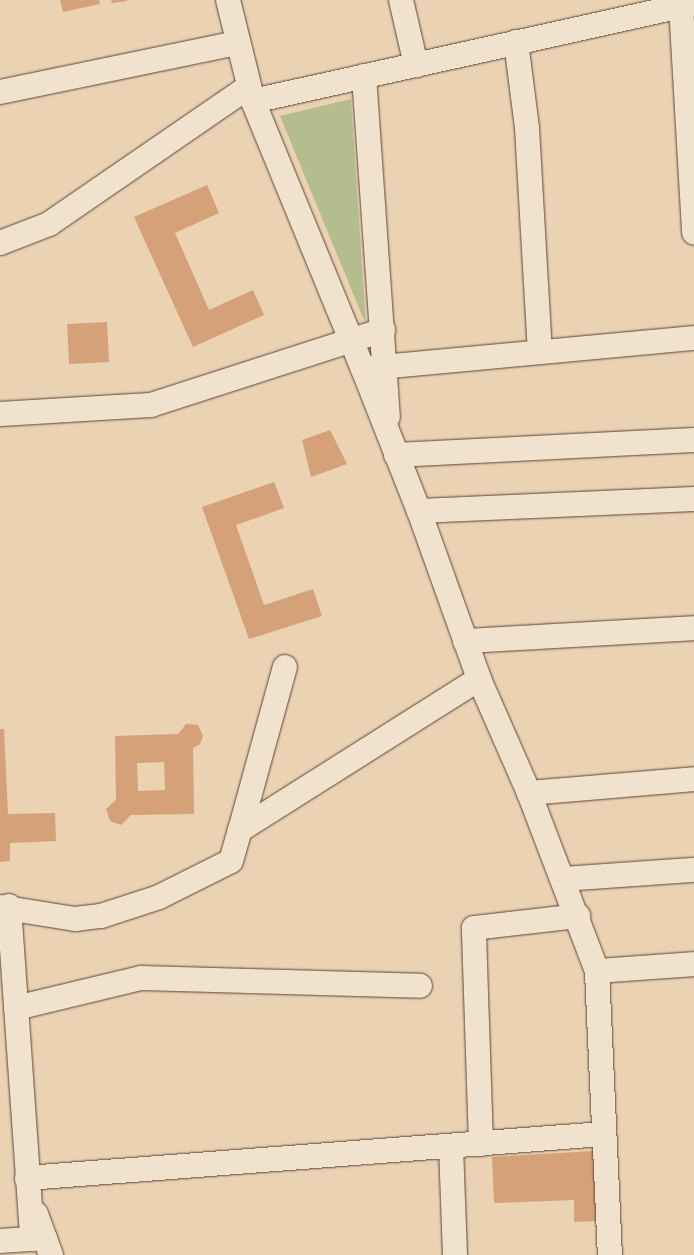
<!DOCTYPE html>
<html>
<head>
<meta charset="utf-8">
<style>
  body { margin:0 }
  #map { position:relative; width:694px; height:1255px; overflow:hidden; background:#ead2b2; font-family:"IM FELL English",serif }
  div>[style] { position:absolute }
  .green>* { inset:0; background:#b4bd8e }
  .building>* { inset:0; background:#d4a179; transform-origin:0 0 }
  .roads { filter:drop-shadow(0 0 1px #584538) drop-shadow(0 0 1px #584538) }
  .minor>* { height:24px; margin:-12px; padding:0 12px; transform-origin:12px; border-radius:12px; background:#f1e2cd }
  span { translate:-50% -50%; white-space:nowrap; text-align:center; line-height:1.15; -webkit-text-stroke:5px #f1e2cd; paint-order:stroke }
</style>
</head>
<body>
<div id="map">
  <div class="green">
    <i style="clip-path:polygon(351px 99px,366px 325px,280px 116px)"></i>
  </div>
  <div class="building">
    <i style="clip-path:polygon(60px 0,99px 0,100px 4px,63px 12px)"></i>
    <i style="clip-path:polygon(111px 0,127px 0,127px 1px,112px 3px)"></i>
    <i style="clip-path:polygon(207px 185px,219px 213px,175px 233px,209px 310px,253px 290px,264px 315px,193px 347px,134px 217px)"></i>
    <i style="left:107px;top:322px;width:40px;height:40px;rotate:87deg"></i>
    <i style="clip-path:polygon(330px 430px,347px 464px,311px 477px,302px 440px)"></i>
    <i style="clip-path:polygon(274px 482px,284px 508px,236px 525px,264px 605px,313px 589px,322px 616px,249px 639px,202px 507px)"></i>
    <i style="clip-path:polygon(evenodd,186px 724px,198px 725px,203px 736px,200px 744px,193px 748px,194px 814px,131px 815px,121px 825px,110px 821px,106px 809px,116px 800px,115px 736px,178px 734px,186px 724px,164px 762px,165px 790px,138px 791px,137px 763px,164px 762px)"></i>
    <i style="clip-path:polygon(0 729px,4px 729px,8px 814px,55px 813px,56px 841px,10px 843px,10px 861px,0 862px)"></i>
    <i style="clip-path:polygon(593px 1151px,597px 1221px,574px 1222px,574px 1200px,494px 1203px,492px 1157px)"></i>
  </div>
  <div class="roads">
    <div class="minor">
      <i style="left:228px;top:0;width:104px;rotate:76.1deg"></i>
      <i style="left:253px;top:101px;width:290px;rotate:67.7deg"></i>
      <i style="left:363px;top:369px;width:153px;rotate:68.5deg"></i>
      <i style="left:419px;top:511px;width:178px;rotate:70.3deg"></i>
      <i style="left:479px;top:679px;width:124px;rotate:66.3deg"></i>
      <i style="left:529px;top:793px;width:191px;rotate:69.1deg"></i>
      <i style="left:597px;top:971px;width:284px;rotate:87.4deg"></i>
      <i style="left:401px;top:0;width:67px;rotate:77deg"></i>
      <i style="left:681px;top:5px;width:228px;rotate:86.7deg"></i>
      <i style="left:516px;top:42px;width:87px;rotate:82.7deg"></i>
      <i style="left:527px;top:128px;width:224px;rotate:86.7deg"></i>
      <i style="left:364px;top:76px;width:342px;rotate:86deg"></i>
      <i style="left:0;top:92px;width:242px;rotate:-11.7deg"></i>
      <i style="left:253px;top:101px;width:452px;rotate:-12.5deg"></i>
      <i style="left:0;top:243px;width:53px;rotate:-21.2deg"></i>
      <i style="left:49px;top:224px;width:242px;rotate:-34.5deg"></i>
      <i style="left:370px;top:368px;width:325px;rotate:-5.3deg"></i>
      <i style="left:0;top:414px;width:151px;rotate:-3.4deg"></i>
      <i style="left:151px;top:405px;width:244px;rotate:-17.9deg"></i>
      <i style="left:396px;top:455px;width:298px;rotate:-2.9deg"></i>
      <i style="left:419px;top:511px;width:275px;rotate:-2.5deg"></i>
      <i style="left:465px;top:641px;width:229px;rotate:-3.2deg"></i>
      <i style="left:529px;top:793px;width:166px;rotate:-4.8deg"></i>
      <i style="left:240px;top:830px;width:169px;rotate:-74.6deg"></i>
      <i style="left:564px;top:879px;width:130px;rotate:-4deg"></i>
      <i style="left:9px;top:906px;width:334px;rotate:86deg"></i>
      <i style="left:0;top:907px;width:76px;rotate:9.1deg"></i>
      <i style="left:75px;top:919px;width:26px;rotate:-7deg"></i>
      <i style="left:101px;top:916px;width:61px;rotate:-18.1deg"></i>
      <i style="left:159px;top:897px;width:80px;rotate:-26.6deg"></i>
      <i style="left:231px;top:861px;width:32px;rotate:-74deg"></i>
      <i style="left:240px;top:830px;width:283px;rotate:-32.3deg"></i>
      <i style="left:597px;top:971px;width:97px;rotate:-4.1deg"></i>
      <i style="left:16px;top:1008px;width:129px;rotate:-13.5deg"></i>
      <i style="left:141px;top:978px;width:279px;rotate:1.6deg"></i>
      <i style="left:481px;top:1144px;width:216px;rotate:-91.9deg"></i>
      <i style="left:474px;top:928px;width:105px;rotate:-6.6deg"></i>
      <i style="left:451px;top:1146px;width:109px;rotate:87.9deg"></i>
      <i style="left:27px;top:1178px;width:578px;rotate:-4.37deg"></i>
      <i style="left:36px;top:1214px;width:44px;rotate:69.9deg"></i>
      <i style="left:0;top:1241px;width:45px;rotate:-3.8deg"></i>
    </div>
  </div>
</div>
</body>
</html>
